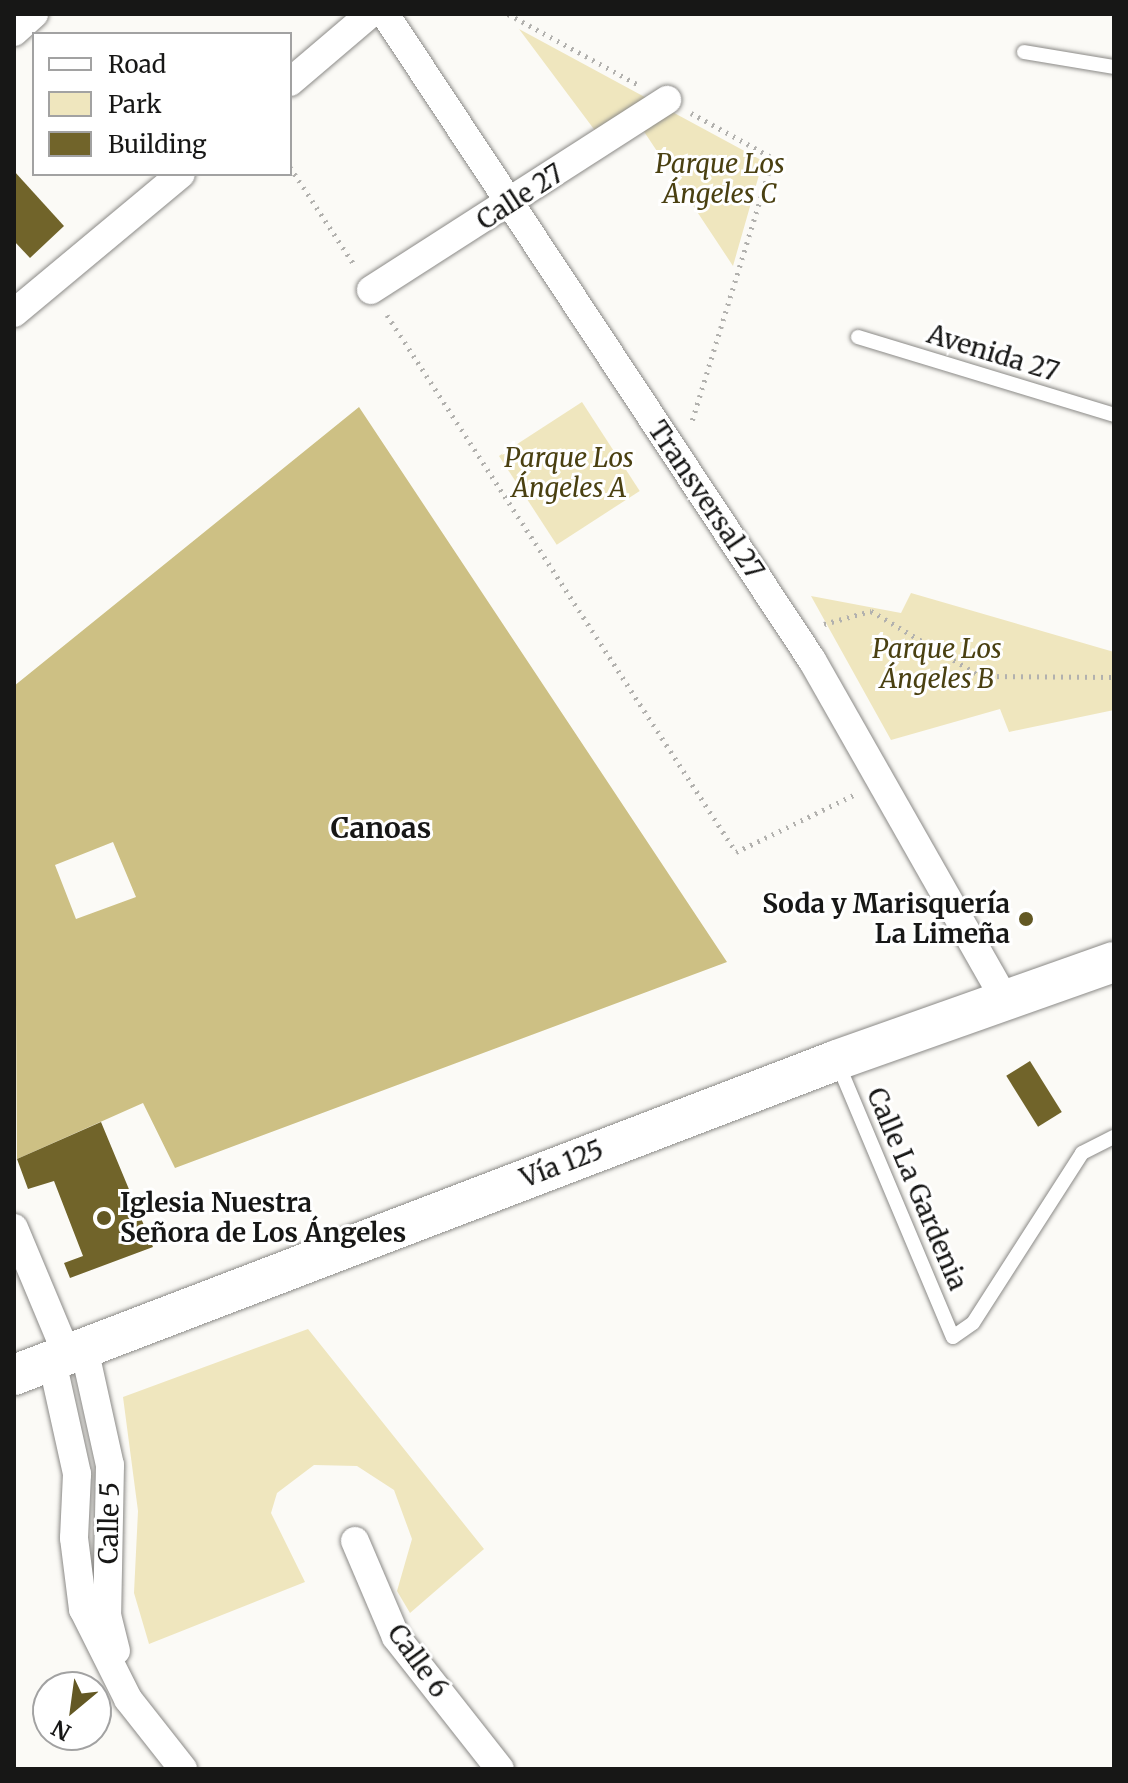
<!DOCTYPE html>
<html>
<head>
<meta charset="utf-8">
<style>
  body { margin:0 }
  #map { position:relative; width:1128px; height:1783px; overflow:hidden; background:#fbfaf6; font-family:Merriweather,serif }
  div>[style] { position:absolute }
  .green>* { inset:0; background:#efe6be; transform-origin:0 0 }
  .forest>* { inset:0; background:#cdc084 }
  .building>* { inset:0; background:#71642a; transform-origin:0 0 }
  .path>* { height:5px; margin-top:-2.5px; transform-origin:0; background:repeating-linear-gradient(90deg,#b2b1ae 0 2px,transparent 0 8px) }
  .roads { filter:drop-shadow(0 0 2px #8b8a87) drop-shadow(0 0 2px #8b8a87) }
  .lane>* { height:14px; margin:-7px; padding:0 7px; transform-origin:7px; border-radius:7px; background:#fff }
  .street>* { height:28px; margin:-14px; padding:0 14px; transform-origin:14px; border-radius:14px; background:#fff }
  .secondary>* { height:40px; margin:-20px; padding:0 20px; transform-origin:20px; border-radius:20px; background:#fff }
  .dots>* { width:22px; height:22px; translate:-50% -50%; box-sizing:border-box; border:4px solid #fff; border-radius:50% }
  span { translate:-50% -50%; white-space:nowrap; text-align:center; line-height:1.15; -webkit-text-stroke:6px #fff; paint-order:stroke }
  .park-label { font-size:26px; color:#4a4011; font-style:italic }
  .street-label { font-size:26px; color:#171716 }
  .poi-label { font-size:26px; color:#171716; font-weight:700 }
  .right { translate:-100% -50%; text-align:right }
  .left { translate:0 -50%; text-align:left }
  .neighbourhood-label { font-size:28px; color:#171716; font-weight:700 }
  .frame { position:absolute; inset:0; border:16px solid #171716; pointer-events:none }
  .legend { position:absolute; left:32px; top:32px; width:260px; height:144px; box-sizing:border-box; background:#fff; border:2px solid #a2a2a2; margin:0; padding:10px 14px; list-style:none; font-size:24px; color:#171716 }
  .legend li { display:flex; align-items:center; gap:16px; height:40px }
  .legend b { width:40px; border:2px solid #a2a2a2 }
  .north { position:absolute; left:32px; top:1671px; width:80px; height:80px; box-sizing:border-box; background:#fff; border:2px solid #a2a2a2; border-radius:50%; rotate:209deg; font-size:22px; font-weight:700; line-height:32px; text-align:center; color:#171716 }
  .north::after { content:''; display:block; margin:auto; width:28px; height:36px; background:#635824; clip-path:polygon(50% 0,100% 100%,50% 72%,0 100%) }
</style>
</head>
<body>
<div id="map">
  <div class="green">
    <i style="clip-path:polygon(519px 29px,763px 161px,733px 266px,643px 130px,611px 152px)"></i>
    <i style="left:582px;top:402px;width:106px;height:99px;rotate:57deg"></i>
    <i style="clip-path:polygon(911px 593px,1114px 652px,1114px 710px,1009px 732px,1000px 709px,891px 740px,811px 596px,901px 613px)"></i>
    <i style="clip-path:polygon(308px 1329px,484px 1549px,410px 1613px,397px 1591px,412px 1539px,394px 1490px,357px 1466px,314px 1465px,277px 1493px,271px 1513px,305px 1582px,149px 1644px,134px 1593px,138px 1511px,123px 1397px)"></i>
  </div>
  <div class="forest">
    <i style="clip-path:polygon(evenodd,359px 407px,727px 962px,175px 1168px,143px 1103px,17px 1159px,14px 686px,359px 407px,113px 842px,136px 897px,76px 919px,55px 865px,113px 842px)"></i>
  </div>
  <div class="building">
    <i style="clip-path:polygon(14px 171px,64px 226px,30px 258px,14px 241px)"></i>
    <i style="left:1030px;top:1061px;width:60px;height:28px;rotate:58deg"></i>
    <i style="clip-path:polygon(101px 1122px,153px 1247px,70px 1278px,64px 1263px,83px 1256px,54px 1181px,28px 1189px,17px 1159px)"></i>
  </div>
  <div class="path">
    <i style="left:508px;top:14px;width:147px;rotate:28.5deg"></i>
    <i style="left:691px;top:113px;width:94px;rotate:28.8deg"></i>
    <i style="left:773px;top:158px;width:276px;rotate:107.1deg"></i>
    <i style="left:290px;top:167px;width:118px;rotate:56.7deg"></i>
    <i style="left:387px;top:315px;width:640px;rotate:56.98deg"></i>
    <i style="left:736px;top:852px;width:133px;rotate:-25.8deg"></i>
    <i style="left:824px;top:624px;width:49px;rotate:-15.5deg"></i>
    <i style="left:871px;top:611px;width:128px;rotate:30.6deg"></i>
    <i style="left:981px;top:676px;width:133px;rotate:0.4deg"></i>
  </div>
  <div class="roads">
    <div class="lane">
      <i style="left:1024px;top:52px;width:91px;rotate:9.5deg"></i>
      <i style="left:858px;top:337px;width:268px;rotate:16.9deg"></i>
      <i style="left:838px;top:1064px;width:296px;rotate:67.2deg"></i>
      <i style="left:953px;top:1337px;width:24px;rotate:-35deg"></i>
      <i style="left:973px;top:1323px;width:202px;rotate:-57.3deg"></i>
      <i style="left:1082px;top:1153px;width:36px;rotate:-27deg"></i>
    </div>
    <div class="street">
      <i style="left:385px;top:14px;width:774px;rotate:56.54deg"></i>
      <i style="left:812px;top:660px;width:391px;rotate:60.4deg"></i>
      <i style="left:14px;top:32px;width:27px;rotate:-42deg"></i>
      <i style="left:290px;top:82px;width:105px;rotate:-40.4deg"></i>
      <i style="left:371px;top:290px;width:352px;rotate:-32.7deg"></i>
      <i style="left:14px;top:313px;width:217px;rotate:-39.8deg"></i>
      <i style="left:14px;top:1228px;width:138px;rotate:67.3deg"></i>
      <i style="left:84px;top:1348px;width:120px;rotate:77.5deg"></i>
      <i style="left:110px;top:1465px;width:150px;rotate:91.1deg"></i>
      <i style="left:107px;top:1615px;width:37px;rotate:76deg"></i>
      <i style="left:52px;top:1361px;width:116px;rotate:77.5deg"></i>
      <i style="left:77px;top:1474px;width:64px;rotate:92.7deg"></i>
      <i style="left:74px;top:1538px;width:72px;rotate:82.8deg"></i>
      <i style="left:83px;top:1609px;width:101px;rotate:63.4deg"></i>
      <i style="left:128px;top:1699px;width:89px;rotate:51.8deg"></i>
      <i style="left:355px;top:1541px;width:104px;rotate:66.9deg"></i>
      <i style="left:396px;top:1637px;width:168px;rotate:51.8deg"></i>
    </div>
    <div class="secondary">
      <i style="left:14px;top:1375px;width:881px;rotate:-20.94deg"></i>
      <i style="left:837px;top:1060px;width:294px;rotate:-19.5deg"></i>
    </div>
  </div>
  <div class="dots">
    <i style="left:1026px;top:919px;background:#635824"></i>
    <i style="left:104px;top:1218px;background:#635824"></i>
  </div>
  <div class="park-label">
    <span style="left:720px;top:179px">Parque Los<br>Ángeles C</span>
    <span style="left:569px;top:473px">Parque Los<br>Ángeles A</span>
    <span style="left:937px;top:664px">Parque Los<br>Ángeles B</span>
  </div>
  <div class="street-label">
    <span style="left:520px;top:197px;rotate:-33deg">Calle 27</span>
    <span style="left:993px;top:353px;rotate:17deg">Avenida 27</span>
    <span style="left:706px;top:500px;rotate:56deg">Transversal 27</span>
    <span style="left:562px;top:1164px;rotate:-21deg">Vía 125</span>
    <span style="left:917px;top:1189px;rotate:67deg">Calle La Gardenia</span>
    <span style="left:109px;top:1523px;rotate:-89deg">Calle 5</span>
    <span style="left:418px;top:1661px;rotate:54deg">Calle 6</span>
  </div>
  <div class="poi-label">
    <span class="right" style="left:1010px;top:919px">Soda y Marisquería<br>La Limeña</span>
    <span class="left" style="left:120px;top:1218px">Iglesia Nuestra<br>Señora de Los Ángeles</span>
  </div>
  <div class="neighbourhood-label">
    <span style="left:381px;top:828px">Canoas</span>
  </div>
  <div class="frame"></div>
  <ul class="legend">
  <li><b style="height:10px;background:#fff"></b>Road</li>
  <li><b style="height:22px;background:#efe6be"></b>Park</li>
  <li><b style="height:22px;background:#71642a"></b>Building</li>
  </ul>
  <div class="north">N</div>
</div>
</body>
</html>
